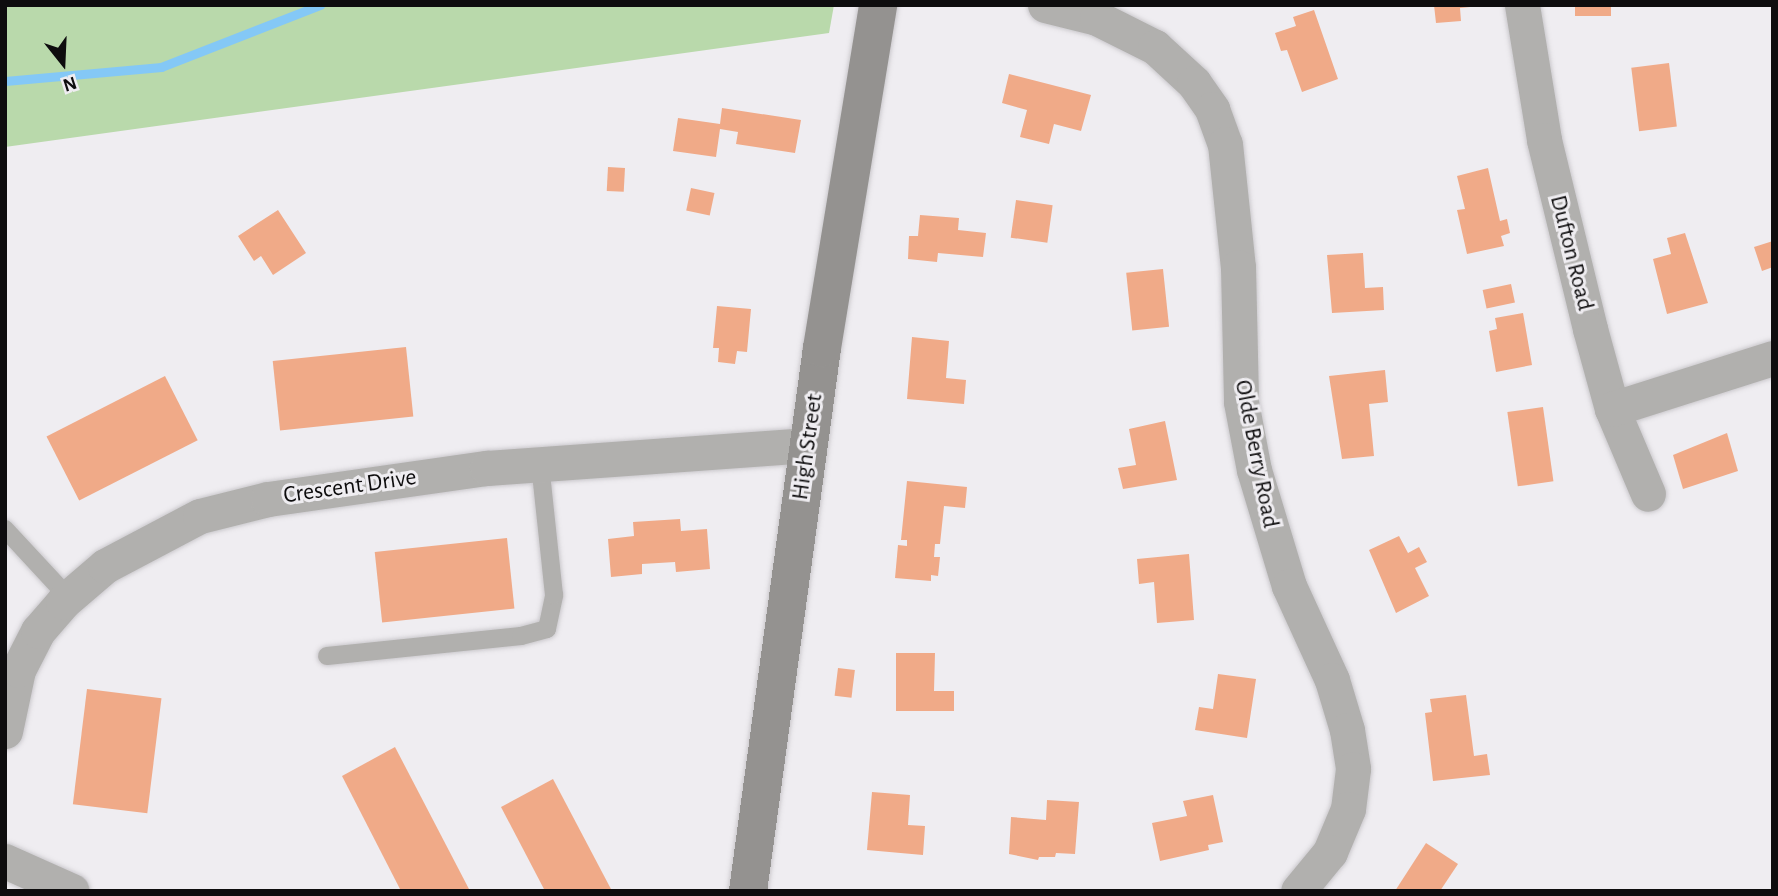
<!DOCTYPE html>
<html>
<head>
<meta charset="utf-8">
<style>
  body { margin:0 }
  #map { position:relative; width:1778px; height:896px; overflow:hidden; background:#efedf1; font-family:"Alegreya Sans",sans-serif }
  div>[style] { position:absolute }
  .green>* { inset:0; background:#b9d9ab }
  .stream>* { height:9px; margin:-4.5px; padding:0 4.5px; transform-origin:4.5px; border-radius:4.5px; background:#84c8f6 }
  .building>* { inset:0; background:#f0aa88; transform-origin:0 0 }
  .roads { filter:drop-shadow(0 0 2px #cbc9cd) drop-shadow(0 0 2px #cbc9cd) }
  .service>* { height:18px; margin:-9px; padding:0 9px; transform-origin:9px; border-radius:9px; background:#b1b0ae }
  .minor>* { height:35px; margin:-17.5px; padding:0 17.5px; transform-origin:17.5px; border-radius:17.5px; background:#b1b0ae }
  .secondary>* { height:38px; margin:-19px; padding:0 19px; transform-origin:19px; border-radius:19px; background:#949290 }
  span { translate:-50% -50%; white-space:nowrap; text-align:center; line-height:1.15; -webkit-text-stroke:6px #efedf1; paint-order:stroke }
  .street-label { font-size:24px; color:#0e0d0e }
  .frame { position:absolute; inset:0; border:7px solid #0e0d0e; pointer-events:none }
  .north { position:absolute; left:28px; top:28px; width:70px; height:70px; -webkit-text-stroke:5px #efedf1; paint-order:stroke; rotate:162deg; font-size:19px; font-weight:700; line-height:28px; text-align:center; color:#0e0d0e }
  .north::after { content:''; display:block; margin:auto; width:24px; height:32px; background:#0e0d0e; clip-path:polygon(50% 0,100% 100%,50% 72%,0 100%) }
</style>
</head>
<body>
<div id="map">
  <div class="green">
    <i style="clip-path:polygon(5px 5px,834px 5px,829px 33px,5px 147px)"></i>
  </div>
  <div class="stream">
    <i style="left:5px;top:81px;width:157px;rotate:-5.1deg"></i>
    <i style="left:161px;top:67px;width:171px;rotate:-21.3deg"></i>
  </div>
  <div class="building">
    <i style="clip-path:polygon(1434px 5px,1470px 5px,1470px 7px,1460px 8px,1461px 21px,1436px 23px)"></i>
    <i style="left:1575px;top:5px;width:36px;height:11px"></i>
    <i style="clip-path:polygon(1314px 10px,1338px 79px,1302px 92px,1287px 50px,1281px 51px,1275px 33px,1296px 26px,1293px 17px)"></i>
    <i style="left:1669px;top:63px;width:64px;height:38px;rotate:83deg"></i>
    <i style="clip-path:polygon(1009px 74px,1091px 95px,1081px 131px,1054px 124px,1049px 144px,1020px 137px,1027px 110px,1002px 103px)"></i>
    <i style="clip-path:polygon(722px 108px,801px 120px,795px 153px,736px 144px,738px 132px,720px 129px,716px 157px,673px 151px,678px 118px,720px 124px)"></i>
    <i style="left:608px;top:167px;width:17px;height:24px;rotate:3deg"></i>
    <i style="clip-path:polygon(1488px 168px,1500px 221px,1507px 219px,1510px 233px,1501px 236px,1504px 246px,1467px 254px,1457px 210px,1465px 209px,1457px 176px)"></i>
    <i style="left:691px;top:188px;width:24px;height:23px;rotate:12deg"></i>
    <i style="left:1016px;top:200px;width:37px;height:38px;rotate:8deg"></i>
    <i style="clip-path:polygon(278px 210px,306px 253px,273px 275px,261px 256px,254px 261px,238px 236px)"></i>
    <i style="clip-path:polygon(920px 215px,959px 218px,958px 230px,986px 233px,983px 257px,938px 253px,937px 262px,908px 259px,909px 236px,918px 236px)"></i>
    <i style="clip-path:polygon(1685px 233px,1708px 303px,1667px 314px,1653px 259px,1671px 254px,1667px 238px)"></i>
    <i style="clip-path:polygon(1773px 241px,1773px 267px,1762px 271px,1754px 247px)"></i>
    <i style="clip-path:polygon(1363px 253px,1365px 288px,1383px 287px,1384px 310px,1332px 313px,1327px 255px)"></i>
    <i style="left:1163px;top:269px;width:58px;height:37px;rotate:84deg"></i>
    <i style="left:1511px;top:284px;width:19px;height:29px;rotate:78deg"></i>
    <i style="clip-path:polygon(717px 306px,751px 309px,747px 352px,737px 351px,735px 364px,718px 362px,719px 348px,713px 348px)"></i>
    <i style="clip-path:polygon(1523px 313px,1532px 365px,1496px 372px,1489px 331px,1497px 329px,1495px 318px)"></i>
    <i style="clip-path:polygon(912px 337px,949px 341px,946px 378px,966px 380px,964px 404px,907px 399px)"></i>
    <i style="left:406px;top:347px;width:70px;height:134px;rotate:84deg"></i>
    <i style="clip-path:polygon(1385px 370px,1388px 402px,1369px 404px,1374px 456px,1342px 459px,1329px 376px)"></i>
    <i style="left:165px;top:376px;width:72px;height:133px;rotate:63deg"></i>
    <i style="left:1543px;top:407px;width:75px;height:36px;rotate:82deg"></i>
    <i style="clip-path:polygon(1165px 421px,1177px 480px,1123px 489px,1118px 468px,1136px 465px,1129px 429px)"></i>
    <i style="clip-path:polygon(1727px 433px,1738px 471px,1683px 489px,1673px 455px)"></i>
    <i style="clip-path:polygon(907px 481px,967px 487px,965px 508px,944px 506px,940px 544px,935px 544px,934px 557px,940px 557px,938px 576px,931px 575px,931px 581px,895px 578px,898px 545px,907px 546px,907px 540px,901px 540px)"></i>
    <i style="clip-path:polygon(680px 519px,681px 531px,707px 529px,710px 569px,676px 572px,675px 562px,642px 564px,642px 574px,611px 577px,608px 539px,634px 536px,633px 522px)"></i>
    <i style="clip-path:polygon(1399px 536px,1408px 553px,1419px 547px,1427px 562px,1415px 568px,1429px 596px,1396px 613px,1369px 550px)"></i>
    <i style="left:507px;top:538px;width:71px;height:133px;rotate:84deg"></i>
    <i style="clip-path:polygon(1189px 554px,1194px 620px,1157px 623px,1154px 582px,1139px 584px,1137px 559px)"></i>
    <i style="clip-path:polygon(896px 653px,935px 653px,934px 691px,954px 691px,954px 711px,896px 711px)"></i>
    <i style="left:838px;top:668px;width:17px;height:28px;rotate:7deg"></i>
    <i style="clip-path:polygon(1218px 674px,1256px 679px,1247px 738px,1195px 730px,1199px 707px,1213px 709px)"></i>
    <i style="left:87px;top:689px;width:75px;height:116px;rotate:7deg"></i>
    <i style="clip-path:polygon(1466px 695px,1474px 756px,1487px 754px,1490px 775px,1433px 781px,1425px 713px,1432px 712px,1430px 699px)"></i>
    <i style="clip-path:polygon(395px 747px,470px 891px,401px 891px,342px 776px)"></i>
    <i style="clip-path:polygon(553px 779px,612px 891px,545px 891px,501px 807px)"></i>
    <i style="clip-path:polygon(872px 792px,910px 795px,908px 825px,925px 826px,923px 855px,867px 850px)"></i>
    <i style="clip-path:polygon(1213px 795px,1223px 842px,1208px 845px,1209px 850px,1160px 861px,1152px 823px,1187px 816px,1183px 801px)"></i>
    <i style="clip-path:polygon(1047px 800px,1079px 802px,1075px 854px,1056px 853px,1055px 857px,1039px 857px,1038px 860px,1009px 854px,1011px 817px,1046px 820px)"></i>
    <i style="clip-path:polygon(1426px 843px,1458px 864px,1440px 891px,1395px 891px)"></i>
  </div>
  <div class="roads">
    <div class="service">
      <i style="left:5px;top:529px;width:93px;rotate:47.2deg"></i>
      <i style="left:327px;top:656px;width:195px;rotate:-5.9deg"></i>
      <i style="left:521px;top:636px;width:27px;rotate:-15deg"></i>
      <i style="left:547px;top:629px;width:35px;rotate:-78deg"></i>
      <i style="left:554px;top:595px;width:132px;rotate:-96.1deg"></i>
    </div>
    <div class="minor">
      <i style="left:1045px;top:5px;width:54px;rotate:14deg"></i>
      <i style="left:1097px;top:18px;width:65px;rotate:26.6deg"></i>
      <i style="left:1155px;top:47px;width:53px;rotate:42.7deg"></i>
      <i style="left:1194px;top:83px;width:32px;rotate:55deg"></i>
      <i style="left:1212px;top:109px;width:37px;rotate:70deg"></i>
      <i style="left:1225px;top:144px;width:124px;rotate:84deg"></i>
      <i style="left:1238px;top:267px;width:135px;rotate:88.7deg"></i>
      <i style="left:1241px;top:402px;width:69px;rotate:79.2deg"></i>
      <i style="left:1254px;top:470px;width:121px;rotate:73.2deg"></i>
      <i style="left:1289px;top:586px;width:103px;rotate:65.4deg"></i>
      <i style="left:1332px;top:680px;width:52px;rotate:73.3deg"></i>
      <i style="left:1347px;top:730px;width:39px;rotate:81deg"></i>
      <i style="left:1353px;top:769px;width:40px;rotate:97.1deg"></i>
      <i style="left:1348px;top:809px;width:47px;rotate:112.7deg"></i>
      <i style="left:1330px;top:852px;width:50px;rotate:129.4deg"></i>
      <i style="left:1522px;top:5px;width:137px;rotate:80.7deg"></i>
      <i style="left:1544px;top:140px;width:195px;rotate:76.3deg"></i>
      <i style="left:1590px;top:329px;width:83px;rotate:74.6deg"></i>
      <i style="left:1612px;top:409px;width:92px;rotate:67deg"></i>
      <i style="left:1612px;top:409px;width:169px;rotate:-17.6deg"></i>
      <i style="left:5px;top:731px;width:62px;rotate:-78deg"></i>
      <i style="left:18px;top:670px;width:44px;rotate:-62.9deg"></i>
      <i style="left:38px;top:631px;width:38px;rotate:-49deg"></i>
      <i style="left:63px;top:602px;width:55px;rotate:-40.6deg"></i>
      <i style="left:105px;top:566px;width:107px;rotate:-27.8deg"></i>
      <i style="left:200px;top:516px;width:70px;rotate:-14deg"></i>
      <i style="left:268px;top:499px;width:221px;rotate:-8.1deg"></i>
      <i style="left:487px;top:468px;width:322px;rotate:-4.1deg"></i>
      <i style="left:5px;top:861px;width:73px;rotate:24.1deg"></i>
    </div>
    <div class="secondary">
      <i style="left:748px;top:891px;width:548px;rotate:-82.24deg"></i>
      <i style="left:822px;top:348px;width:348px;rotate:-80.7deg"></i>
    </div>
  </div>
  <div class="street-label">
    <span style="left:1571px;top:253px;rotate:76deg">Dufton Road</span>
    <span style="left:808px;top:447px;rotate:-82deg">High Street</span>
    <span style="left:1256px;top:454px;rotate:79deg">Olde Berry Road</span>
    <span style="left:350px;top:487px;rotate:-8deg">Crescent Drive</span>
  </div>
  <div class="frame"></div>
  <div class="north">N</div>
</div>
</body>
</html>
